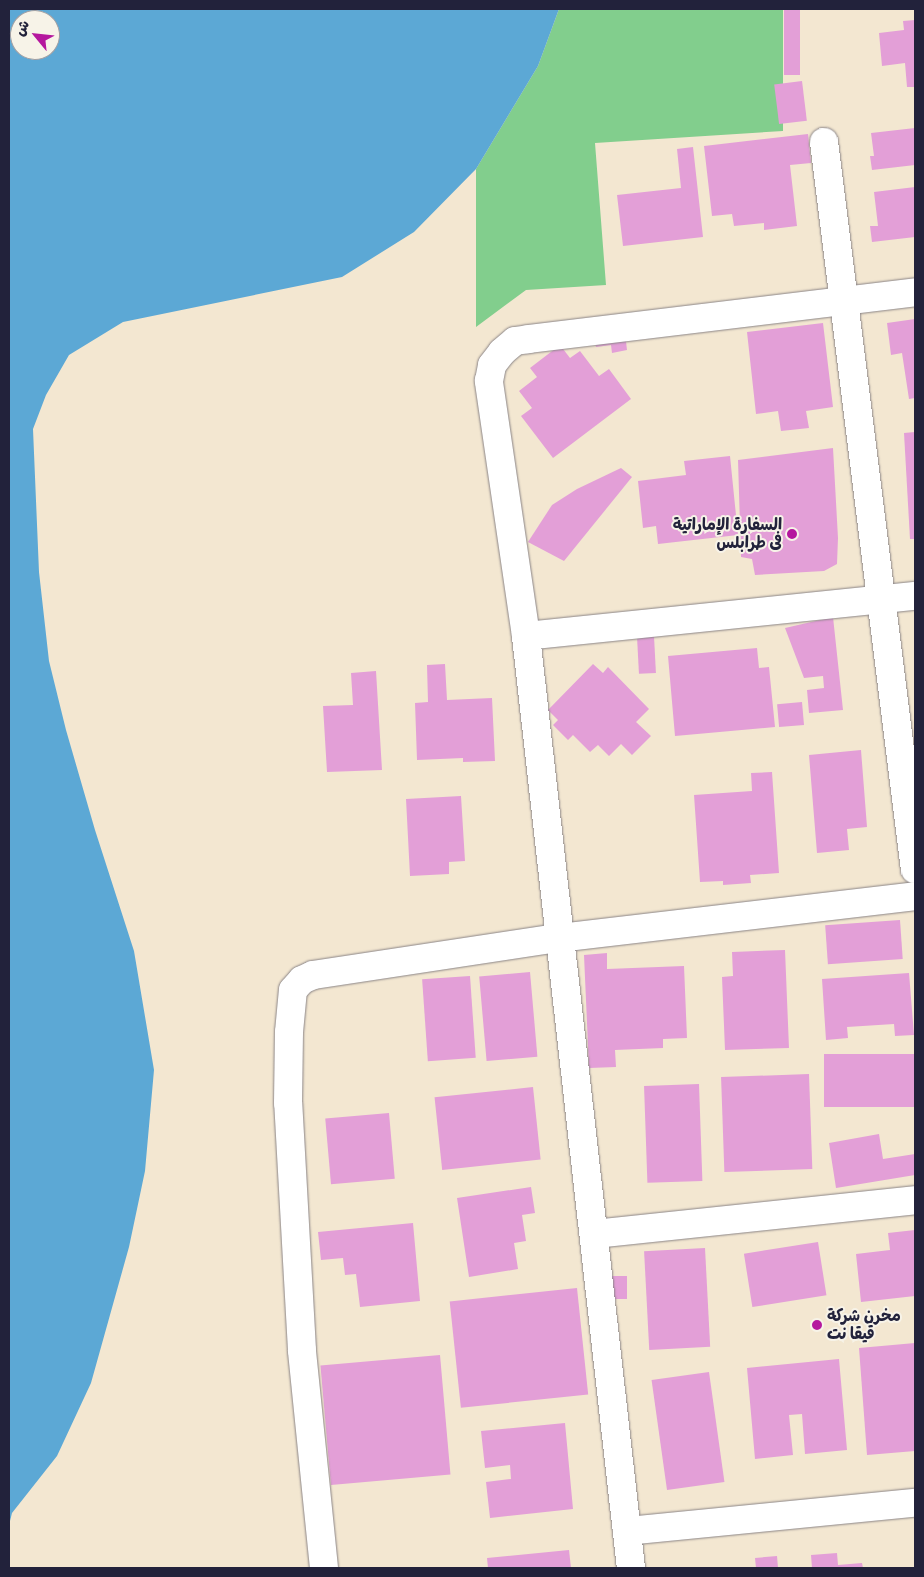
<!DOCTYPE html>
<html>
<head>
<meta charset="utf-8">
<style>
  body { margin:0 }
  #map { position:relative; width:924px; height:1577px; overflow:hidden; background:#f3e7d1; font-family:Itim,"Playpen Sans Arabic",sans-serif }
  div>[style] { position:absolute }
  .green>* { inset:0; background:#82ce8d }
  .water>* { inset:0; background:#5ca8d5 }
  .building>* { inset:0; background:#e39fd7; transform-origin:0 0 }
  .roads { filter:drop-shadow(0 0 1px #8a8486) drop-shadow(0 0 1px #8a8486) }
  .street>* { height:28px; margin:-14px; padding:0 14px; transform-origin:14px; border-radius:14px; background:#fff }
  .dots>* { width:14px; height:14px; translate:-50% -50%; box-sizing:border-box; border:2px solid #f7f3e8; border-radius:50% }
  span { translate:-50% -50%; white-space:nowrap; text-align:center; line-height:1.15; -webkit-text-stroke:4px #f7f3e8; paint-order:stroke }
  .poi-label { font-size:16px; color:#22223b; font-weight:700 }
  .right { translate:-100% -50%; text-align:right }
  .left { translate:0 -50%; text-align:left }
  .frame { position:absolute; inset:0; border:10px solid #22223b; pointer-events:none }
  .north { position:absolute; left:10px; top:10px; width:50px; height:50px; box-sizing:border-box; background:#f7f3e8; border:1px solid #a29fa3; border-radius:50%; rotate:298deg; font-size:14px; font-weight:700; line-height:20px; text-align:center; color:#22223b }
  .north::after { content:''; display:block; margin:auto; width:18px; height:22px; background:#b5179e; clip-path:polygon(50% 0,100% 100%,50% 72%,0 100%) }
</style>
</head>
<body>
<div id="map">
  <div class="green">
    <i style="clip-path:polygon(559px 9px,783px 9px,783px 131px,595px 143px,606px 285px,526px 290px,476px 327px,476px 169px,538px 66px)"></i>
  </div>
  <div class="water">
    <i style="clip-path:polygon(evenodd,9px 9px,559px 9px,538px 66px,476px 169px,414px 232px,342px 277px,123px 322px,69px 355px,46px 395px,33px 429px,39px 572px,49px 661px,66px 730px,95px 830px,134px 951px,154px 1070px,145px 1171px,129px 1247px,91px 1383px,57px 1456px,12px 1513px,9px 1525px,9px 9px,20px 20px,50px 20px,50px 50px,20px 50px,20px 20px)"></i>
  </div>
  <div class="building">
    <i style="left:784px;top:9px;width:16px;height:66px"></i>
    <i style="clip-path:polygon(915px 20px,915px 87px,907px 87px,905px 63px,882px 66px,879px 33px,904px 30px,903px 21px)"></i>
    <i style="left:802px;top:81px;width:40px;height:28px;rotate:83deg"></i>
    <i style="clip-path:polygon(915px 128px,915px 165px,872px 170px,870px 156px,874px 156px,871px 133px)"></i>
    <i style="clip-path:polygon(808px 134px,811px 163px,790px 165px,797px 226px,764px 230px,764px 223px,734px 226px,732px 214px,712px 216px,704px 146px)"></i>
    <i style="clip-path:polygon(693px 147px,703px 237px,623px 246px,617px 195px,681px 188px,677px 149px)"></i>
    <i style="clip-path:polygon(915px 187px,915px 237px,872px 242px,870px 226px,878px 226px,874px 192px)"></i>
    <i style="clip-path:polygon(915px 319px,915px 398px,909px 399px,902px 353px,891px 355px,887px 323px)"></i>
    <i style="clip-path:polygon(823px 323px,833px 407px,806px 411px,809px 428px,781px 431px,778px 411px,756px 414px,747px 332px)"></i>
    <i style="clip-path:polygon(625px 333px,627px 350px,612px 353px,611px 345px,596px 347px,594px 337px)"></i>
    <i style="clip-path:polygon(560px 345px,570px 358px,580px 351px,599px 376px,609px 369px,631px 399px,553px 458px,521px 416px,532px 408px,519px 391px,537px 377px,530px 368px)"></i>
    <i style="clip-path:polygon(915px 432px,915px 539px,910px 539px,904px 433px)"></i>
    <i style="clip-path:polygon(833px 448px,838px 538px,837px 564px,824px 571px,755px 575px,752px 559px,741px 557px,738px 460px)"></i>
    <i style="clip-path:polygon(730px 456px,738px 535px,658px 544px,656px 526px,643px 528px,638px 481px,686px 475px,684px 461px)"></i>
    <i style="clip-path:polygon(621px 468px,632px 477px,564px 561px,528px 542px,552px 505px,577px 489px)"></i>
    <i style="clip-path:polygon(833px 617px,843px 710px,809px 713px,807px 690px,824px 688px,823px 676px,804px 678px,785px 628px)"></i>
    <i style="left:654px;top:636px;width:37px;height:17px;rotate:87deg"></i>
    <i style="clip-path:polygon(757px 648px,759px 668px,769px 667px,775px 727px,675px 736px,668px 656px)"></i>
    <i style="clip-path:polygon(445px 664px,447px 700px,492px 698px,495px 761px,463px 762px,463px 758px,417px 760px,415px 703px,428px 702px,427px 665px)"></i>
    <i style="clip-path:polygon(593px 664px,603px 673px,608px 667px,649px 709px,636px 722px,651px 736px,632px 755px,621px 744px,609px 756px,598px 745px,590px 752px,573px 735px,568px 740px,553px 725px,558px 720px,548px 710px)"></i>
    <i style="clip-path:polygon(376px 671px,382px 770px,327px 772px,323px 706px,353px 705px,351px 673px)"></i>
    <i style="left:802px;top:702px;width:23px;height:25px;rotate:85deg"></i>
    <i style="clip-path:polygon(861px 750px,867px 827px,847px 829px,849px 850px,817px 853px,809px 755px)"></i>
    <i style="clip-path:polygon(772px 772px,779px 873px,750px 875px,751px 883px,723px 885px,723px 881px,700px 882px,694px 795px,752px 791px,751px 773px)"></i>
    <i style="clip-path:polygon(461px 796px,465px 861px,449px 862px,449px 874px,410px 876px,406px 799px)"></i>
    <i style="left:900px;top:920px;width:39px;height:75px;rotate:86deg"></i>
    <i style="clip-path:polygon(785px 950px,789px 1048px,725px 1050px,722px 977px,733px 976px,732px 952px)"></i>
    <i style="clip-path:polygon(607px 953px,607px 969px,684px 966px,687px 1038px,663px 1039px,663px 1048px,615px 1050px,616px 1067px,589px 1068px,584px 955px)"></i>
    <i style="left:530px;top:972px;width:85px;height:51px;rotate:85deg"></i>
    <i style="clip-path:polygon(909px 973px,914px 1035px,895px 1036px,894px 1024px,847px 1027px,848px 1038px,826px 1040px,822px 979px)"></i>
    <i style="left:470px;top:976px;width:82px;height:48px;rotate:86deg"></i>
    <i style="left:915px;top:1054px;width:53px;height:91px;rotate:90deg"></i>
    <i style="left:809px;top:1074px;width:95px;height:88px;rotate:88deg"></i>
    <i style="left:699px;top:1084px;width:97px;height:55px;rotate:88deg"></i>
    <i style="left:533px;top:1087px;width:73px;height:99px;rotate:84deg"></i>
    <i style="left:389px;top:1113px;width:66px;height:64px;rotate:85deg"></i>
    <i style="clip-path:polygon(879px 1134px,883px 1159px,915px 1154px,915px 1175px,836px 1188px,829px 1143px)"></i>
    <i style="clip-path:polygon(531px 1187px,535px 1213px,522px 1215px,526px 1241px,514px 1243px,518px 1269px,469px 1277px,457px 1198px)"></i>
    <i style="clip-path:polygon(413px 1223px,420px 1301px,360px 1307px,356px 1274px,345px 1275px,343px 1258px,321px 1260px,318px 1232px)"></i>
    <i style="clip-path:polygon(915px 1230px,915px 1296px,861px 1302px,856px 1254px,890px 1250px,888px 1233px)"></i>
    <i style="left:818px;top:1242px;width:54px;height:75px;rotate:81deg"></i>
    <i style="left:705px;top:1248px;width:99px;height:61px;rotate:87deg"></i>
    <i style="left:609px;top:1276px;width:18px;height:23px"></i>
    <i style="left:577px;top:1288px;width:107px;height:128px;rotate:84deg"></i>
    <i style="clip-path:polygon(915px 1343px,915px 1451px,867px 1455px,859px 1348px)"></i>
    <i style="left:440px;top:1355px;width:120px;height:120px;rotate:85deg"></i>
    <i style="clip-path:polygon(839px 1359px,847px 1450px,805px 1454px,802px 1414px,789px 1415px,793px 1455px,755px 1459px,747px 1368px)"></i>
    <i style="left:709px;top:1372px;width:111px;height:58px;rotate:82deg"></i>
    <i style="clip-path:polygon(565px 1423px,573px 1509px,490px 1518px,486px 1482px,511px 1479px,510px 1465px,485px 1468px,481px 1431px)"></i>
    <i style="clip-path:polygon(569px 1550px,571px 1568px,488px 1568px,487px 1558px)"></i>
    <i style="clip-path:polygon(837px 1553px,838px 1565px,862px 1563px,863px 1568px,812px 1568px,811px 1555px)"></i>
    <i style="clip-path:polygon(777px 1556px,778px 1568px,756px 1568px,755px 1558px)"></i>
  </div>
  <div class="roads">
    <div class="street">
      <i style="left:824px;top:142px;width:733px;rotate:82.87deg"></i>
      <i style="left:526px;top:636px;width:391px;rotate:-5.9deg"></i>
      <i style="left:594px;top:1234px;width:323px;rotate:-6deg"></i>
      <i style="left:627px;top:1531px;width:289px;rotate:-5.6deg"></i>
      <i style="left:324px;top:1568px;width:219px;rotate:-95.8deg"></i>
      <i style="left:302px;top:1350px;width:247px;rotate:-93.2deg"></i>
      <i style="left:288px;top:1103px;width:71px;rotate:-89.2deg"></i>
      <i style="left:289px;top:1032px;width:42px;rotate:-84.6deg"></i>
      <i style="left:293px;top:990px;width:13px;rotate:-48deg"></i>
      <i style="left:302px;top:980px;width:12px;rotate:-24deg"></i>
      <i style="left:313px;top:975px;width:249px;rotate:-8.6deg"></i>
      <i style="left:559px;top:938px;width:358px;rotate:-6.7deg"></i>
      <i style="left:631px;top:1568px;width:938px;rotate:-96.43deg"></i>
      <i style="left:526px;top:636px;width:258px;rotate:-98.3deg"></i>
      <i style="left:489px;top:381px;width:16px;rotate:-79deg"></i>
      <i style="left:492px;top:365px;width:16px;rotate:-52deg"></i>
      <i style="left:502px;top:352px;width:17px;rotate:-40deg"></i>
      <i style="left:515px;top:341px;width:14px;rotate:-8deg"></i>
      <i style="left:529px;top:339px;width:389px;rotate:-6.9deg"></i>
    </div>
  </div>
  <div class="dots">
    <i style="left:792px;top:534px;background:#b5179e"></i>
    <i style="left:817px;top:1325px;background:#b5179e"></i>
  </div>
  <div class="poi-label">
    <span class="right" style="left:782px;top:534px">السفارة الإماراتية<br>فى طرابلس</span>
    <span class="left" style="left:827px;top:1325px">مخرن شركة<br>قيقا نت</span>
  </div>
  <div class="frame"></div>
  <div class="north">ش</div>
</div>
</body>
</html>
